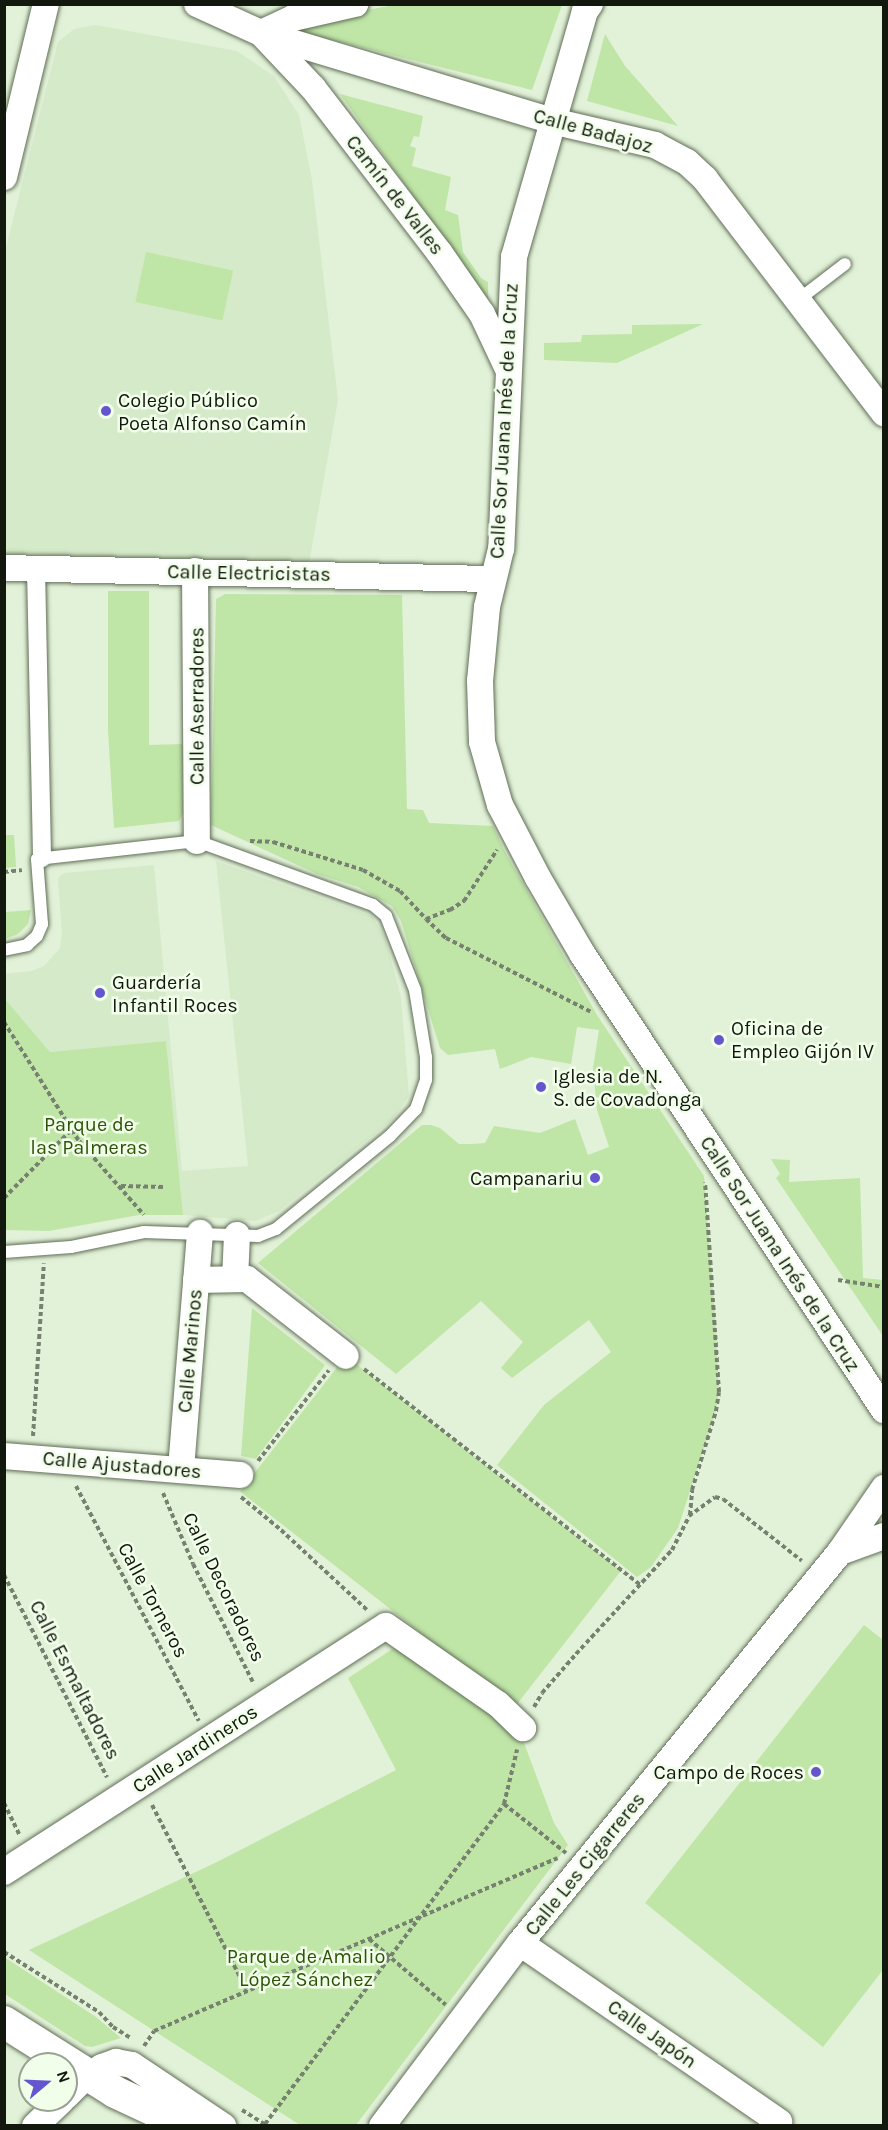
<!DOCTYPE html>
<html>
<head>
<meta charset="utf-8">
<style>
  body { margin:0 }
  #map { position:relative; width:888px; height:2130px; overflow:hidden; background:#e2f2d8; font-family:Karla,sans-serif }
  div>[style] { position:absolute }
  .built>* { inset:0; background:#d5eac9 }
  .green>* { inset:0; background:#bfe5a7; transform-origin:0 0 }
  .path>* { height:4px; margin-top:-2px; transform-origin:0; background:repeating-linear-gradient(90deg,#76816f 0 4.5px,transparent 0 7.5px) }
  .roads { filter:drop-shadow(0 0 2px #606e57) drop-shadow(0 0 2px #606e57) }
  .service>* { height:12px; margin:-6px; padding:0 6px; transform-origin:6px; border-radius:6px; background:#fff }
  .pedestrian>* { height:18px; margin:-9px; padding:0 9px; transform-origin:9px; border-radius:9px; background:#fff }
  .minor>* { height:26px; margin:-13px; padding:0 13px; transform-origin:13px; border-radius:13px; background:#fff }
  .tertiary>* { height:32px; margin:-16px; padding:0 16px; transform-origin:16px; border-radius:16px; background:#fff }
  .dots>* { width:16px; height:16px; translate:-50% -50%; box-sizing:border-box; border:3px solid #f1fee9; border-radius:50% }
  span { translate:-50% -50%; white-space:nowrap; text-align:center; line-height:1.15; -webkit-text-stroke:5px #f1fee9; paint-order:stroke }
  .street-label { font-size:20px; color:#13180f }
  .poi-label { font-size:20px; color:#13180f }
  .left { translate:0 -50%; text-align:left }
  .right { translate:-100% -50%; text-align:right }
  .park-label { font-size:20px; color:#2d5307 }
  .frame { position:absolute; inset:0; border:6px solid #13180f; pointer-events:none }
  .north { position:absolute; left:18px; top:2052px; width:60px; height:60px; box-sizing:border-box; background:#f1fee9; border:2px solid #98a292; border-radius:50%; rotate:71deg; font-size:16px; font-weight:700; line-height:24px; text-align:center; color:#13180f }
  .north::after { content:''; display:block; margin:auto; width:21px; height:27px; background:#6456cf; clip-path:polygon(50% 0,100% 100%,50% 72%,0 100%) }
</style>
</head>
<body>
<div id="map">
  <div class="built">
    <i style="clip-path:polygon(96px 25px,237px 51px,274px 76px,299px 115px,312px 180px,338px 400px,309px 563px,5px 553px,5px 251px,58px 42px,74px 29px)"></i>
    <i style="clip-path:polygon(216px 861px,372px 916px,385px 937px,401px 997px,409px 1096px,392px 1120px,279px 1211px,256px 1221px,183px 1215px,166px 1041px,50px 1052px,5px 999px,4px 974px,31px 971px,44px 966px,60px 948px,62px 933px,58px 880px,60px 876px,64px 873px,154px 865px,182px 1171px,248px 1166px)"></i>
  </div>
  <div class="green">
    <i style="clip-path:polygon(395px 5px,562px 5px,532px 90px,304px 33px,304px 28px,322px 18px)"></i>
    <i style="clip-path:polygon(605px 34px,625px 66px,678px 126px,587px 101px)"></i>
    <i style="clip-path:polygon(340px 94px,423px 116px,419px 137px,414px 136px,410px 146px,416px 148px,412px 166px,451px 177px,445px 210px,458px 215px,463px 252px,481px 278px,488px 282px,488px 301px)"></i>
    <i style="left:146px;top:252px;width:89px;height:51px;rotate:12deg"></i>
    <i style="clip-path:polygon(703px 324px,617px 363px,544px 360px,544px 343px,581px 342px,582px 335px,632px 334px,632px 325px)"></i>
    <i style="clip-path:polygon(108px 591px,149px 591px,149px 745px,184px 744px,183px 813px,179px 821px,114px 828px,108px 730px)"></i>
    <i style="clip-path:polygon(225px 594px,402px 595px,407px 809px,423px 810px,429px 823px,493px 826px,504px 850px,597px 1015px,704px 1176px,716px 1329px,719px 1392px,716px 1411px,678px 1528px,651px 1567px,637px 1577px,497px 1465px,544px 1405px,611px 1352px,589px 1320px,512px 1378px,501px 1368px,523px 1342px,481px 1301px,396px 1374px,258px 1263px,422px 1125px,431px 1125px,440px 1128px,459px 1144px,472px 1144px,485px 1143px,494px 1126px,540px 1133px,575px 1119px,588px 1155px,609px 1147px,597px 1110px,593px 1068px,599px 1030px,577px 1027px,571px 1064px,531px 1057px,500px 1069px,495px 1049px,448px 1055px,440px 1048px,401px 921px,392px 906px,358px 887px,317px 874px,211px 825px,216px 599px)"></i>
    <i style="clip-path:polygon(5px 835px,14px 835px,16px 867px,5px 868px)"></i>
    <i style="clip-path:polygon(31px 910px,28px 924px,18px 934px,5px 939px,5px 912px)"></i>
    <i style="clip-path:polygon(5px 999px,50px 1052px,166px 1041px,183px 1215px,139px 1215px,49px 1231px,5px 1230px)"></i>
    <i style="clip-path:polygon(771px 1159px,790px 1160px,789px 1182px,860px 1178px,863px 1278px,883px 1280px,883px 1336px,776px 1178px,780px 1174px)"></i>
    <i style="clip-path:polygon(252px 1308px,325px 1365px,256px 1459px,241px 1456px)"></i>
    <i style="left:346px;top:1356px;width:349px;height:172px;rotate:38deg"></i>
    <i style="clip-path:polygon(864px 1625px,883px 1640px,883px 1970px,823px 2047px,645px 1903px)"></i>
    <i style="clip-path:polygon(394px 1648px,501px 1714px,521px 1735px,554px 1823px,568px 1845px,356px 2125px,300px 2125px,29px 1950px,215px 1863px,396px 1770px,348px 1678px)"></i>
    <i style="clip-path:polygon(4px 1957px,96px 2017px,121px 2038px,92px 2047px,85px 2046px,5px 1994px)"></i>
  </div>
  <div class="path">
    <i style="left:250px;top:841px;width:23px;rotate:2deg"></i>
    <i style="left:273px;top:842px;width:94px;rotate:17.3deg"></i>
    <i style="left:363px;top:870px;width:43px;rotate:29.6deg"></i>
    <i style="left:400px;top:891px;width:38px;rotate:47deg"></i>
    <i style="left:426px;top:919px;width:26px;rotate:-21deg"></i>
    <i style="left:450px;top:910px;width:17px;rotate:-33deg"></i>
    <i style="left:464px;top:901px;width:61px;rotate:-57.1deg"></i>
    <i style="left:4px;top:872px;width:18px;rotate:-6deg"></i>
    <i style="left:426px;top:919px;width:28px;rotate:44deg"></i>
    <i style="left:446px;top:938px;width:163px;rotate:27deg"></i>
    <i style="left:4px;top:1022px;width:141px;rotate:57.8deg"></i>
    <i style="left:79px;top:1141px;width:98px;rotate:48.7deg"></i>
    <i style="left:83px;top:1147px;width:8px;rotate:-40deg"></i>
    <i style="left:121px;top:1186px;width:44px;rotate:1.3deg"></i>
    <i style="left:4px;top:1198px;width:95px;rotate:-45.4deg"></i>
    <i style="left:838px;top:1280px;width:47px;rotate:8.7deg"></i>
    <i style="left:364px;top:1369px;width:350px;rotate:38deg"></i>
    <i style="left:33px;top:1436px;width:173px;rotate:-86.4deg"></i>
    <i style="left:258px;top:1461px;width:115px;rotate:-52deg"></i>
    <i style="left:76px;top:1486px;width:265px;rotate:62.4deg"></i>
    <i style="left:163px;top:1493px;width:77px;rotate:67.1deg"></i>
    <i style="left:193px;top:1564px;width:135px;rotate:63.1deg"></i>
    <i style="left:241px;top:1497px;width:52px;rotate:39.5deg"></i>
    <i style="left:281px;top:1530px;width:117px;rotate:42.9deg"></i>
    <i style="left:690px;top:1515px;width:25px;rotate:-85deg"></i>
    <i style="left:692px;top:1490px;width:83px;rotate:-73.1deg"></i>
    <i style="left:716px;top:1411px;width:19px;rotate:-81deg"></i>
    <i style="left:719px;top:1392px;width:210px;rotate:-93.8deg"></i>
    <i style="left:4px;top:1575px;width:227px;rotate:63deg"></i>
    <i style="left:534px;top:1707px;width:16px;rotate:-60deg"></i>
    <i style="left:542px;top:1693px;width:52px;rotate:-48.9deg"></i>
    <i style="left:576px;top:1654px;width:142px;rotate:-47.3deg"></i>
    <i style="left:672px;top:1550px;width:38px;rotate:-63deg"></i>
    <i style="left:689px;top:1516px;width:32px;rotate:-36deg"></i>
    <i style="left:715px;top:1497px;width:8px;rotate:14deg"></i>
    <i style="left:723px;top:1499px;width:100px;rotate:38.1deg"></i>
    <i style="left:4px;top:1803px;width:37px;rotate:64deg"></i>
    <i style="left:504px;top:1804px;width:79px;rotate:38.3deg"></i>
    <i style="left:152px;top:1805px;width:209px;rotate:62.9deg"></i>
    <i style="left:369px;top:1939px;width:101px;rotate:40.6deg"></i>
    <i style="left:4px;top:1952px;width:112px;rotate:32.3deg"></i>
    <i style="left:99px;top:2012px;width:21px;rotate:47deg"></i>
    <i style="left:113px;top:2027px;width:22px;rotate:32deg"></i>
    <i style="left:144px;top:2046px;width:18px;rotate:-56deg"></i>
    <i style="left:154px;top:2031px;width:439px;rotate:-23.2deg"></i>
    <i style="left:242px;top:2110px;width:28px;rotate:32deg"></i>
    <i style="left:265px;top:2124px;width:399px;rotate:-53.2deg"></i>
    <i style="left:504px;top:1804px;width:56px;rotate:-76.5deg"></i>
  </div>
  <div class="roads">
    <div class="service">
      <i style="left:798px;top:300px;width:59px;rotate:-37.5deg"></i>
      <i style="left:4px;top:950px;width:24px;rotate:-12deg"></i>
      <i style="left:27px;top:945px;width:13px;rotate:-42deg"></i>
      <i style="left:37px;top:936px;width:13px;rotate:-67deg"></i>
      <i style="left:42px;top:924px;width:65px;rotate:-94.4deg"></i>
      <i style="left:37px;top:859px;width:161px;rotate:-6.4deg"></i>
      <i style="left:197px;top:841px;width:187px;rotate:20deg"></i>
      <i style="left:373px;top:905px;width:17px;rotate:40deg"></i>
      <i style="left:386px;top:916px;width:79px;rotate:68.6deg"></i>
      <i style="left:415px;top:990px;width:68px;rotate:80.7deg"></i>
      <i style="left:426px;top:1057px;width:23px;rotate:90deg"></i>
      <i style="left:426px;top:1080px;width:31px;rotate:109deg"></i>
      <i style="left:416px;top:1109px;width:37px;rotate:134deg"></i>
      <i style="left:390px;top:1136px;width:147px;rotate:140.8deg"></i>
      <i style="left:276px;top:1229px;width:19px;rotate:159deg"></i>
      <i style="left:258px;top:1236px;width:114px;rotate:-178deg"></i>
      <i style="left:144px;top:1232px;width:75px;rotate:168.4deg"></i>
      <i style="left:71px;top:1247px;width:67px;rotate:175.7deg"></i>
    </div>
    <div class="pedestrian">
      <i style="left:36px;top:569px;width:289px;rotate:88.8deg"></i>
    </div>
    <div class="minor">
      <i style="left:197px;top:4px;width:70px;rotate:24.4deg"></i>
      <i style="left:261px;top:33px;width:304px;rotate:16.8deg"></i>
      <i style="left:552px;top:121px;width:106px;rotate:13.1deg"></i>
      <i style="left:655px;top:145px;width:36px;rotate:28deg"></i>
      <i style="left:687px;top:162px;width:25px;rotate:43deg"></i>
      <i style="left:705px;top:179px;width:295px;rotate:52.6deg"></i>
      <i style="left:590px;top:4px;width:9px;rotate:126deg"></i>
      <i style="left:585px;top:11px;width:256px;rotate:106.1deg"></i>
      <i style="left:514px;top:257px;width:292px;rotate:92.5deg"></i>
      <i style="left:501px;top:549px;width:60px;rotate:103.6deg"></i>
      <i style="left:487px;top:607px;width:74px;rotate:95.4deg"></i>
      <i style="left:480px;top:681px;width:61px;rotate:88.1deg"></i>
      <i style="left:482px;top:742px;width:66px;rotate:74.1deg"></i>
      <i style="left:500px;top:805px;width:82px;rotate:62.5deg"></i>
      <i style="left:538px;top:878px;width:89px;rotate:59.7deg"></i>
      <i style="left:583px;top:955px;width:546px;rotate:56.51deg"></i>
      <i style="left:261px;top:33px;width:76px;rotate:46.6deg"></i>
      <i style="left:313px;top:88px;width:207px;rotate:52.5deg"></i>
      <i style="left:439px;top:252px;width:75px;rotate:55.3deg"></i>
      <i style="left:482px;top:314px;width:59px;rotate:64.7deg"></i>
      <i style="left:261px;top:33px;width:35px;rotate:-25deg"></i>
      <i style="left:293px;top:18px;width:64px;rotate:-12.7deg"></i>
      <i style="left:4px;top:177px;width:178px;rotate:-76.4deg"></i>
      <i style="left:4px;top:568px;width:489px;rotate:1.3deg"></i>
      <i style="left:195px;top:571px;width:270px;rotate:89.6deg"></i>
      <i style="left:235px;top:1279px;width:44px;rotate:-87.4deg"></i>
      <i style="left:196px;top:1280px;width:51px;rotate:-1.1deg"></i>
      <i style="left:247px;top:1279px;width:125px;rotate:37.9deg"></i>
      <i style="left:4px;top:1456px;width:237px;rotate:4.6deg"></i>
      <i style="left:181px;top:1469px;width:237px;rotate:-85.4deg"></i>
      <i style="left:840px;top:1552px;width:47px;rotate:-20deg"></i>
      <i style="left:4px;top:1872px;width:454px;rotate:-32.8deg"></i>
      <i style="left:386px;top:1626px;width:136px;rotate:34.9deg"></i>
      <i style="left:498px;top:1704px;width:35px;rotate:44deg"></i>
      <i style="left:520px;top:1943px;width:315px;rotate:34.6deg"></i>
      <i style="left:66px;top:2096px;width:28px;rotate:-45deg"></i>
      <i style="left:86px;top:2076px;width:18px;rotate:-29deg"></i>
      <i style="left:102px;top:2067px;width:15px;rotate:-20deg"></i>
      <i style="left:116px;top:2062px;width:16px;rotate:11deg"></i>
      <i style="left:132px;top:2065px;width:110px;rotate:33.8deg"></i>
      <i style="left:35px;top:2126px;width:37px;rotate:-44deg"></i>
      <i style="left:382px;top:2126px;width:229px;rotate:-53deg"></i>
      <i style="left:520px;top:1943px;width:505px;rotate:-50.7deg"></i>
      <i style="left:840px;top:1552px;width:78px;rotate:-55.5deg"></i>
    </div>
    <div class="tertiary">
      <i style="left:4px;top:2022px;width:131px;rotate:32.2deg"></i>
      <i style="left:115px;top:2092px;width:81px;rotate:25deg"></i>
    </div>
  </div>
  <div class="dots">
    <i style="left:106px;top:411px;background:#6456cf"></i>
    <i style="left:100px;top:993px;background:#6456cf"></i>
    <i style="left:719px;top:1040px;background:#6456cf"></i>
    <i style="left:541px;top:1087px;background:#6456cf"></i>
    <i style="left:595px;top:1178px;background:#6456cf"></i>
    <i style="left:816px;top:1772px;background:#6456cf"></i>
  </div>
  <div class="street-label">
    <span style="left:593px;top:131px;rotate:15deg">Calle Badajoz</span>
    <span style="left:395px;top:195px;rotate:52deg">Camín de Valles</span>
    <span style="left:504px;top:421px;rotate:-87deg">Calle Sor Juana Inés de la Cruz</span>
    <span style="left:249px;top:573px;rotate:1deg">Calle Electricistas</span>
    <span style="left:197px;top:706px;rotate:-90deg">Calle Aserradores</span>
    <span style="left:780px;top:1254px;rotate:57deg">Calle Sor Juana Inés de la Cruz</span>
    <span style="left:190px;top:1351px;rotate:-85deg">Calle Marinos</span>
    <span style="left:122px;top:1465px;rotate:5deg">Calle Ajustadores</span>
    <span style="left:224px;top:1587px;rotate:64deg">Calle Decoradores</span>
    <span style="left:153px;top:1600px;rotate:62deg">Calle Torneros</span>
    <span style="left:75px;top:1680px;rotate:63deg">Calle Esmaltadores</span>
    <span style="left:195px;top:1749px;rotate:-33deg">Calle Jardineros</span>
    <span style="left:585px;top:1864px;rotate:-51deg">Calle Les Cigarreres</span>
    <span style="left:652px;top:2034px;rotate:35deg">Calle Japón</span>
  </div>
  <div class="poi-label">
    <span class="left" style="left:118px;top:412px">Colegio Público<br>Poeta Alfonso Camín</span>
    <span class="left" style="left:112px;top:994px">Guardería<br>Infantil Roces</span>
    <span class="left" style="left:731px;top:1040px">Oficina de<br>Empleo Gijón IV</span>
    <span class="left" style="left:553px;top:1088px">Iglesia de N.<br>S. de Covadonga</span>
    <span class="right" style="left:583px;top:1178px">Campanariu</span>
    <span class="right" style="left:804px;top:1772px">Campo de Roces</span>
  </div>
  <div class="park-label">
    <span style="left:89px;top:1136px">Parque de<br>las Palmeras</span>
    <span style="left:306px;top:1968px">Parque de Amalio<br>López Sánchez</span>
  </div>
  <div class="frame"></div>
  <div class="north">N</div>
</div>
</body>
</html>
